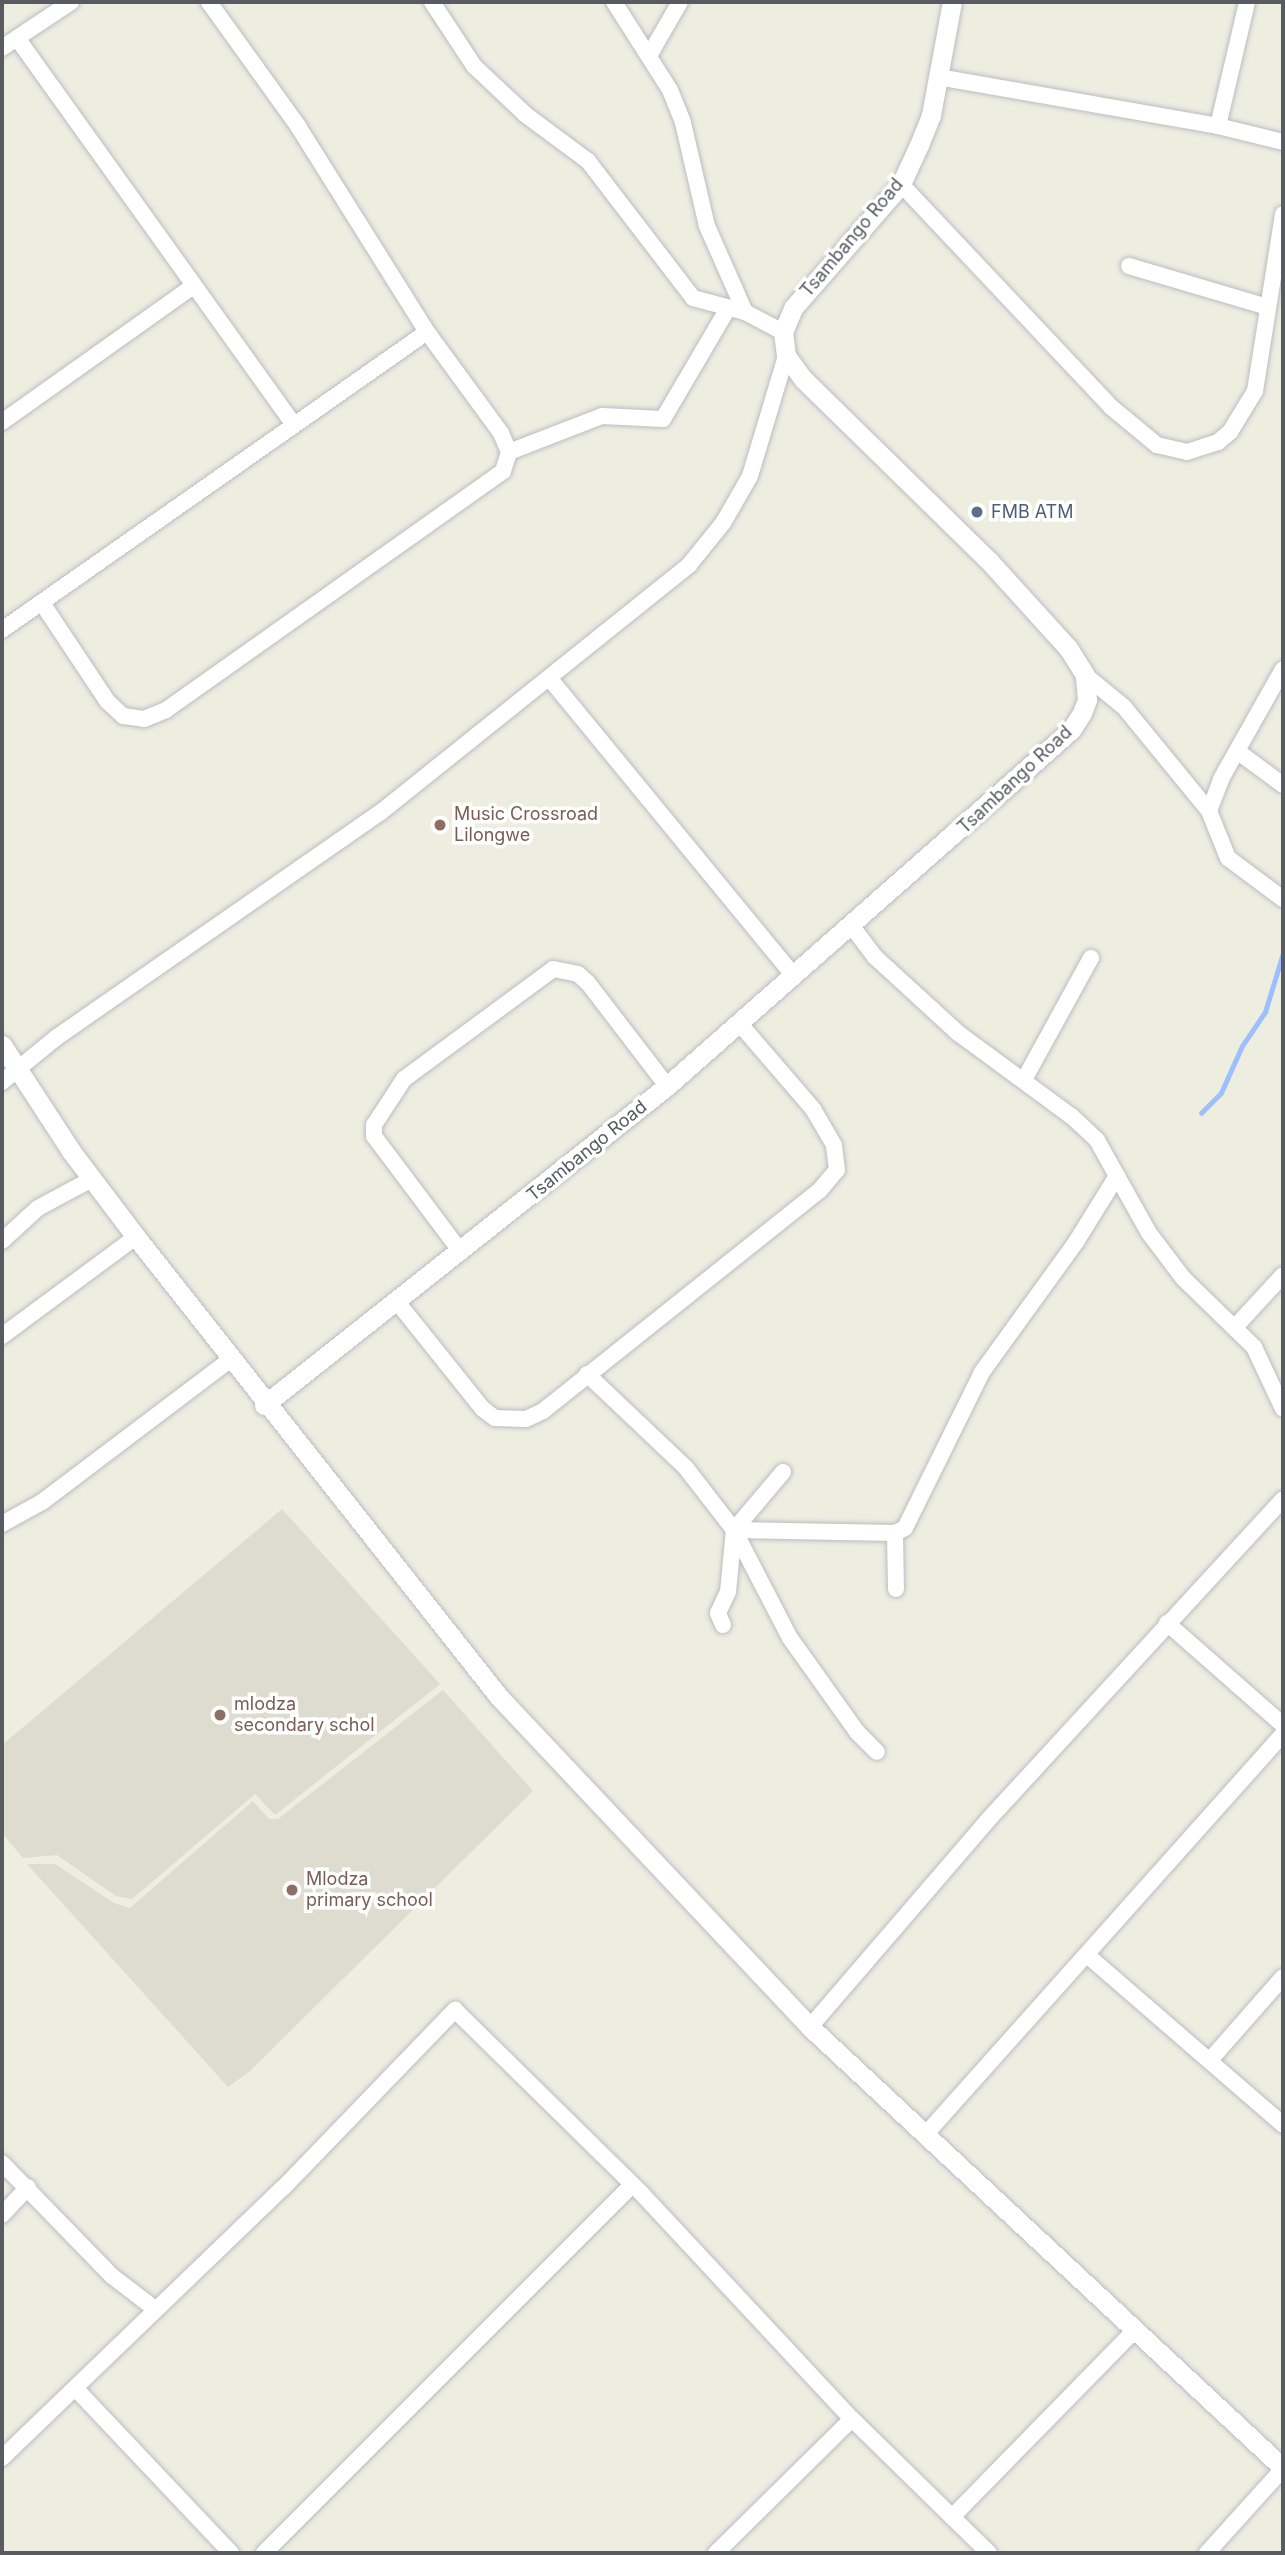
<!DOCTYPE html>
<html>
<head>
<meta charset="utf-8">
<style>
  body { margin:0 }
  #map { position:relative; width:1285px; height:2555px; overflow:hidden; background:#edede0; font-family:Inter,sans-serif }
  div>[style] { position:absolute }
  .education>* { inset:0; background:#dddccf }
  .stream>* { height:4.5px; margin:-2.25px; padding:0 2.25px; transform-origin:2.25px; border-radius:2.25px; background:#9ebfff }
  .roads { filter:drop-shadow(0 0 2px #bbbcc3) drop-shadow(0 0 2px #bbbcc3) }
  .minor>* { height:16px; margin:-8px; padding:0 8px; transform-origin:8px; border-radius:8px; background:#fff }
  .tertiary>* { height:19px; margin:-9.5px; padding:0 9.5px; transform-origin:9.5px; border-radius:9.5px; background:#fff }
  .dots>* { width:19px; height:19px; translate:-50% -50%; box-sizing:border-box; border:4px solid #fff; border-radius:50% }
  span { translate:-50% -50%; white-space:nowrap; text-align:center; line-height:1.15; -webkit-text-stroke:7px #fff; paint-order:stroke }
  .street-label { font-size:18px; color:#595b62 }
  .service-label { font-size:18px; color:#4e5e75 }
  .left { translate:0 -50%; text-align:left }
  .education-label { font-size:18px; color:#785e54 }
  .frame { position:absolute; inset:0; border:4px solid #595b62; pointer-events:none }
</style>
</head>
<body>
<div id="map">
  <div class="education">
    <i style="clip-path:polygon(282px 1509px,440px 1684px,275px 1815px,255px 1794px,132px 1899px,116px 1896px,57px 1855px,23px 1858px,2px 1833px,2px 1745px)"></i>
    <i style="clip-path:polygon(443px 1690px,533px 1791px,250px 2071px,228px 2087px,27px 1864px,55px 1864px,114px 1903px,130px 1908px,253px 1801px,269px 1819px,278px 1819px)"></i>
  </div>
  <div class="stream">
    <i style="left:1201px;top:1113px;width:28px;rotate:-45deg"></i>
    <i style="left:1221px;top:1093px;width:51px;rotate:-65.9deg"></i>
    <i style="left:1242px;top:1046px;width:41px;rotate:-55.9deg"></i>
    <i style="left:1265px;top:1012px;width:62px;rotate:-73deg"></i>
  </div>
  <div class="roads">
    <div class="minor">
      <i style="left:432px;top:2px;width:77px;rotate:56.7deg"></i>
      <i style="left:474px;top:66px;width:71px;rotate:43.3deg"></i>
      <i style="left:526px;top:115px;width:77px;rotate:36.6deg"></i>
      <i style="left:588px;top:161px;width:173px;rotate:52.5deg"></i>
      <i style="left:693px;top:298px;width:54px;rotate:15.1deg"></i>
      <i style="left:745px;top:312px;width:43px;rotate:27.8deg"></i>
      <i style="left:614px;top:2px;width:104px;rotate:57.5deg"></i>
      <i style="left:670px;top:90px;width:35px;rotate:68deg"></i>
      <i style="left:683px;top:123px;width:106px;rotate:76.9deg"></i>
      <i style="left:707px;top:226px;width:94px;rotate:66.2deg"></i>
      <i style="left:17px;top:38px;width:474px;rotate:54.4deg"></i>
      <i style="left:2px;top:48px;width:83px;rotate:-33.7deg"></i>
      <i style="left:650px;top:54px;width:60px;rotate:-60deg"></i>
      <i style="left:938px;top:77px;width:284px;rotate:9.9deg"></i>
      <i style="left:1218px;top:126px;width:67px;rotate:13.8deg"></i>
      <i style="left:1218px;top:126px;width:127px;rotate:-76.8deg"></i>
      <i style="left:901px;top:184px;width:306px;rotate:46.7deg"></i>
      <i style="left:1111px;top:407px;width:60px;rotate:39.6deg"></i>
      <i style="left:1157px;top:445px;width:31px;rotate:13deg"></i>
      <i style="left:1187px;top:452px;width:33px;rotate:-18deg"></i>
      <i style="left:1218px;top:442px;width:16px;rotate:-40deg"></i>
      <i style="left:1230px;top:432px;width:48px;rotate:-58.6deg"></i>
      <i style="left:1255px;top:391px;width:179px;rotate:-81deg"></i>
      <i style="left:1129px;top:266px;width:144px;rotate:16.5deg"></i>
      <i style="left:2px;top:422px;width:233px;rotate:-35.4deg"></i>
      <i style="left:509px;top:452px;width:100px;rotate:-21.2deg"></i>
      <i style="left:602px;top:416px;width:61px;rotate:2.8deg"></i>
      <i style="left:663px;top:419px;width:129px;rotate:-59.6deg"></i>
      <i style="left:42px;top:603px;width:118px;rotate:56.4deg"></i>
      <i style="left:107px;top:701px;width:22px;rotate:43deg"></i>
      <i style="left:123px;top:716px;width:21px;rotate:8deg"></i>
      <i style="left:144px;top:719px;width:24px;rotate:-22deg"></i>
      <i style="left:166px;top:710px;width:413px;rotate:-35.3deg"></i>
      <i style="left:503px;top:471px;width:20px;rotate:-72deg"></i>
      <i style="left:509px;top:452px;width:21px;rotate:-113deg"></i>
      <i style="left:501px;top:433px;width:125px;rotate:-126.2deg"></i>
      <i style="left:427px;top:332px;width:243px;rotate:-122.1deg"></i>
      <i style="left:298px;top:126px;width:153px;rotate:-125.7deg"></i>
      <i style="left:2px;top:630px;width:519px;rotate:-35.04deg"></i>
      <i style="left:1085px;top:675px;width:50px;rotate:39.4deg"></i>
      <i style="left:1124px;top:707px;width:134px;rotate:50.7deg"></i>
      <i style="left:1209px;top:811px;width:51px;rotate:68deg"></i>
      <i style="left:1228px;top:858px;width:69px;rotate:36.7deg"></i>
      <i style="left:550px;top:679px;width:384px;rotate:50.6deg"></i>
      <i style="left:1237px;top:751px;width:57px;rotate:36.5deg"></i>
      <i style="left:1209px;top:811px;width:34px;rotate:-69deg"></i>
      <i style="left:1221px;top:779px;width:126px;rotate:-60.6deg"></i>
      <i style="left:1025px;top:1078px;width:137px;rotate:-61.2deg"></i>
      <i style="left:2px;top:1082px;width:71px;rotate:-39.3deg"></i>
      <i style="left:57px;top:1037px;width:394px;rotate:-34.8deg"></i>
      <i style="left:381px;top:812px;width:395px;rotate:-38.7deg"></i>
      <i style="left:689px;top:565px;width:54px;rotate:-51deg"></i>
      <i style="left:723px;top:523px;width:54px;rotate:-60.1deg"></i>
      <i style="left:750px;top:476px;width:125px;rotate:-73.3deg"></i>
      <i style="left:1117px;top:1176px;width:65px;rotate:60.7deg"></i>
      <i style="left:1149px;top:1233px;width:56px;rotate:52.9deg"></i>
      <i style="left:1183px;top:1278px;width:99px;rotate:44.2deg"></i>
      <i style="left:1254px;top:1347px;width:68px;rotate:64.9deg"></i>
      <i style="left:2px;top:1241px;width:49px;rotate:-42.5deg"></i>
      <i style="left:38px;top:1208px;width:61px;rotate:-28.2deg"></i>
      <i style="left:461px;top:1252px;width:145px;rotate:-126.9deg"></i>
      <i style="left:374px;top:1136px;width:11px;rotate:-90deg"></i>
      <i style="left:374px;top:1125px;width:55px;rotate:-56.9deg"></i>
      <i style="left:404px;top:1079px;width:185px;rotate:-36.4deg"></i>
      <i style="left:553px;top:969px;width:25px;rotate:11deg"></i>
      <i style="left:578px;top:974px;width:13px;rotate:42deg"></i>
      <i style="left:588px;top:983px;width:130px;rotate:52.5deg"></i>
      <i style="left:398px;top:1303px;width:136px;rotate:51.3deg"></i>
      <i style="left:483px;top:1409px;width:15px;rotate:37deg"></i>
      <i style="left:495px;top:1418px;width:31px;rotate:2deg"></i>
      <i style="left:526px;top:1419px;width:19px;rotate:-25deg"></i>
      <i style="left:543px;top:1411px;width:354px;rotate:-38.6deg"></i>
      <i style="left:820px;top:1190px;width:26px;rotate:-50deg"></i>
      <i style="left:837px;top:1170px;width:25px;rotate:-97deg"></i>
      <i style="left:834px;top:1145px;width:42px;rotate:-120.3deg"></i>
      <i style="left:813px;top:1109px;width:113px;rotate:-130.7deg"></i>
      <i style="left:1236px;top:1326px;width:69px;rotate:-47.3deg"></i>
      <i style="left:2px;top:1336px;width:167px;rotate:-36.5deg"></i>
      <i style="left:587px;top:1374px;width:137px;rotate:43.5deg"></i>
      <i style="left:686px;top:1468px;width:78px;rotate:52.3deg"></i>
      <i style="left:734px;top:1530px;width:122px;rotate:62.6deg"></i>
      <i style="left:790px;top:1638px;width:115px;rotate:54.5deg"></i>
      <i style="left:857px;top:1732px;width:28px;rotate:45deg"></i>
      <i style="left:2px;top:1524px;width:46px;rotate:-28.8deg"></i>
      <i style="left:42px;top:1502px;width:236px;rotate:-37.1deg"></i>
      <i style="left:734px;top:1530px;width:161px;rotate:1.1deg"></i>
      <i style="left:895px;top:1533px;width:11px;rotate:-27deg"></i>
      <i style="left:905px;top:1528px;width:174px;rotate:-63.7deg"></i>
      <i style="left:982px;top:1372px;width:160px;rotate:-54.1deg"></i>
      <i style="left:1076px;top:1242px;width:78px;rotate:-58.2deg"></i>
      <i style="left:1117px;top:1176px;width:41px;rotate:-119.1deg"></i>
      <i style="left:1097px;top:1140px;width:35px;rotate:-137deg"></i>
      <i style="left:1071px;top:1116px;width:140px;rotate:-143.7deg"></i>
      <i style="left:958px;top:1033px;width:113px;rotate:-137.5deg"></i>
      <i style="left:875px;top:957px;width:38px;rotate:-127deg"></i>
      <i style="left:895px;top:1533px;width:56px;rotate:89deg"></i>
      <i style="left:1167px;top:1623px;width:154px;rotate:41.3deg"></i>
      <i style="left:723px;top:1625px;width:13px;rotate:-113deg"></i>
      <i style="left:718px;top:1613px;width:23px;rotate:-65deg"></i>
      <i style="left:728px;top:1592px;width:62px;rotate:-84.5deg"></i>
      <i style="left:734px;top:1530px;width:76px;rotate:-49.8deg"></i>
      <i style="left:1087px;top:1955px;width:259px;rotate:40.9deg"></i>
      <i style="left:810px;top:2027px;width:272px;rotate:-49.3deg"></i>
      <i style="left:987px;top:1821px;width:437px;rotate:-47.4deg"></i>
      <i style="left:1211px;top:2059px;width:109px;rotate:-48.7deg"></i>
      <i style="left:925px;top:2135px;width:538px;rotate:-48.24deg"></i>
      <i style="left:2px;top:2163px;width:158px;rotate:45.8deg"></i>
      <i style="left:112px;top:2276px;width:54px;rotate:37.5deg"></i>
      <i style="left:2px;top:2215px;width:38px;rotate:-47deg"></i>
      <i style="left:76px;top:2389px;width:226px;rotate:46.6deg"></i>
      <i style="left:2px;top:2458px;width:390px;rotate:-43.9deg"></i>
      <i style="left:283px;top:2188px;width:248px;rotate:-46deg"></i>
      <i style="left:455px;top:2010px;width:262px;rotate:44.5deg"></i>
      <i style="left:642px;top:2194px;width:308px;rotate:47deg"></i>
      <i style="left:852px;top:2419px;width:192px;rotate:44.4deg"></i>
      <i style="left:952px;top:2517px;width:259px;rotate:-45.6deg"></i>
      <i style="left:264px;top:2553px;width:519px;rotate:-45deg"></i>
      <i style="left:716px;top:2553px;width:191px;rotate:-44.6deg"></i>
      <i style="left:1207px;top:2553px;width:113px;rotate:-47.9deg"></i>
    </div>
    <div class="tertiary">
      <i style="left:2px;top:1045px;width:126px;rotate:56.9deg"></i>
      <i style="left:71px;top:1151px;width:108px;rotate:52.9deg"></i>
      <i style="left:136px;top:1237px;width:586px;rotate:51.72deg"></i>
      <i style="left:499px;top:1697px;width:453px;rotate:46.7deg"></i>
      <i style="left:810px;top:2027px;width:647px;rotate:42.99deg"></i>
      <i style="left:264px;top:1405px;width:514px;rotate:-38.36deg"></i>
      <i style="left:667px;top:1086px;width:538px;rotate:-41.39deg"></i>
      <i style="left:1071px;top:730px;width:20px;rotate:-57deg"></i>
      <i style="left:1082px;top:713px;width:14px;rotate:-69deg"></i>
      <i style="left:1087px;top:700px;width:25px;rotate:-95deg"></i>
      <i style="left:1085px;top:675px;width:32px;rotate:-122deg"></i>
      <i style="left:1068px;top:648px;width:118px;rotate:-132.2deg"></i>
      <i style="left:989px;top:561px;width:260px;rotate:-135.6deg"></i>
      <i style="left:803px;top:379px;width:29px;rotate:-126deg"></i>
      <i style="left:786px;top:356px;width:24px;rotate:-97deg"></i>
      <i style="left:783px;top:332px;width:26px;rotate:-67deg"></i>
      <i style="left:793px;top:308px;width:164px;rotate:-48.9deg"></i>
      <i style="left:901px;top:184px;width:43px;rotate:-65.2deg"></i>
      <i style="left:919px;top:145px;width:32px;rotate:-68deg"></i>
      <i style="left:931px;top:115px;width:115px;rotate:-79.5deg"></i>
    </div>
  </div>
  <div class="dots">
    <i style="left:977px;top:512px;background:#5c6f8a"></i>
    <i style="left:440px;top:825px;background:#8d6e63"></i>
    <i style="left:220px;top:1715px;background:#8d6e63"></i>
    <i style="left:292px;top:1890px;background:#8d6e63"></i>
  </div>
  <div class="street-label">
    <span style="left:852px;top:238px;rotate:-50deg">Tsambango Road</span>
    <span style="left:1015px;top:780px;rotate:-43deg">Tsambango Road</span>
    <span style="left:587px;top:1151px;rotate:-39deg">Tsambango Road</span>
  </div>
  <div class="service-label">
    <span class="left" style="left:991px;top:512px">FMB ATM</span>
  </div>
  <div class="education-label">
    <span class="left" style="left:454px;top:825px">Music Crossroad<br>Lilongwe</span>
    <span class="left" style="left:234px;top:1715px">mlodza<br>secondary schol</span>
    <span class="left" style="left:306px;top:1890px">Mlodza<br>primary school</span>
  </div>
  <div class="frame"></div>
</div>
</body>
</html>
